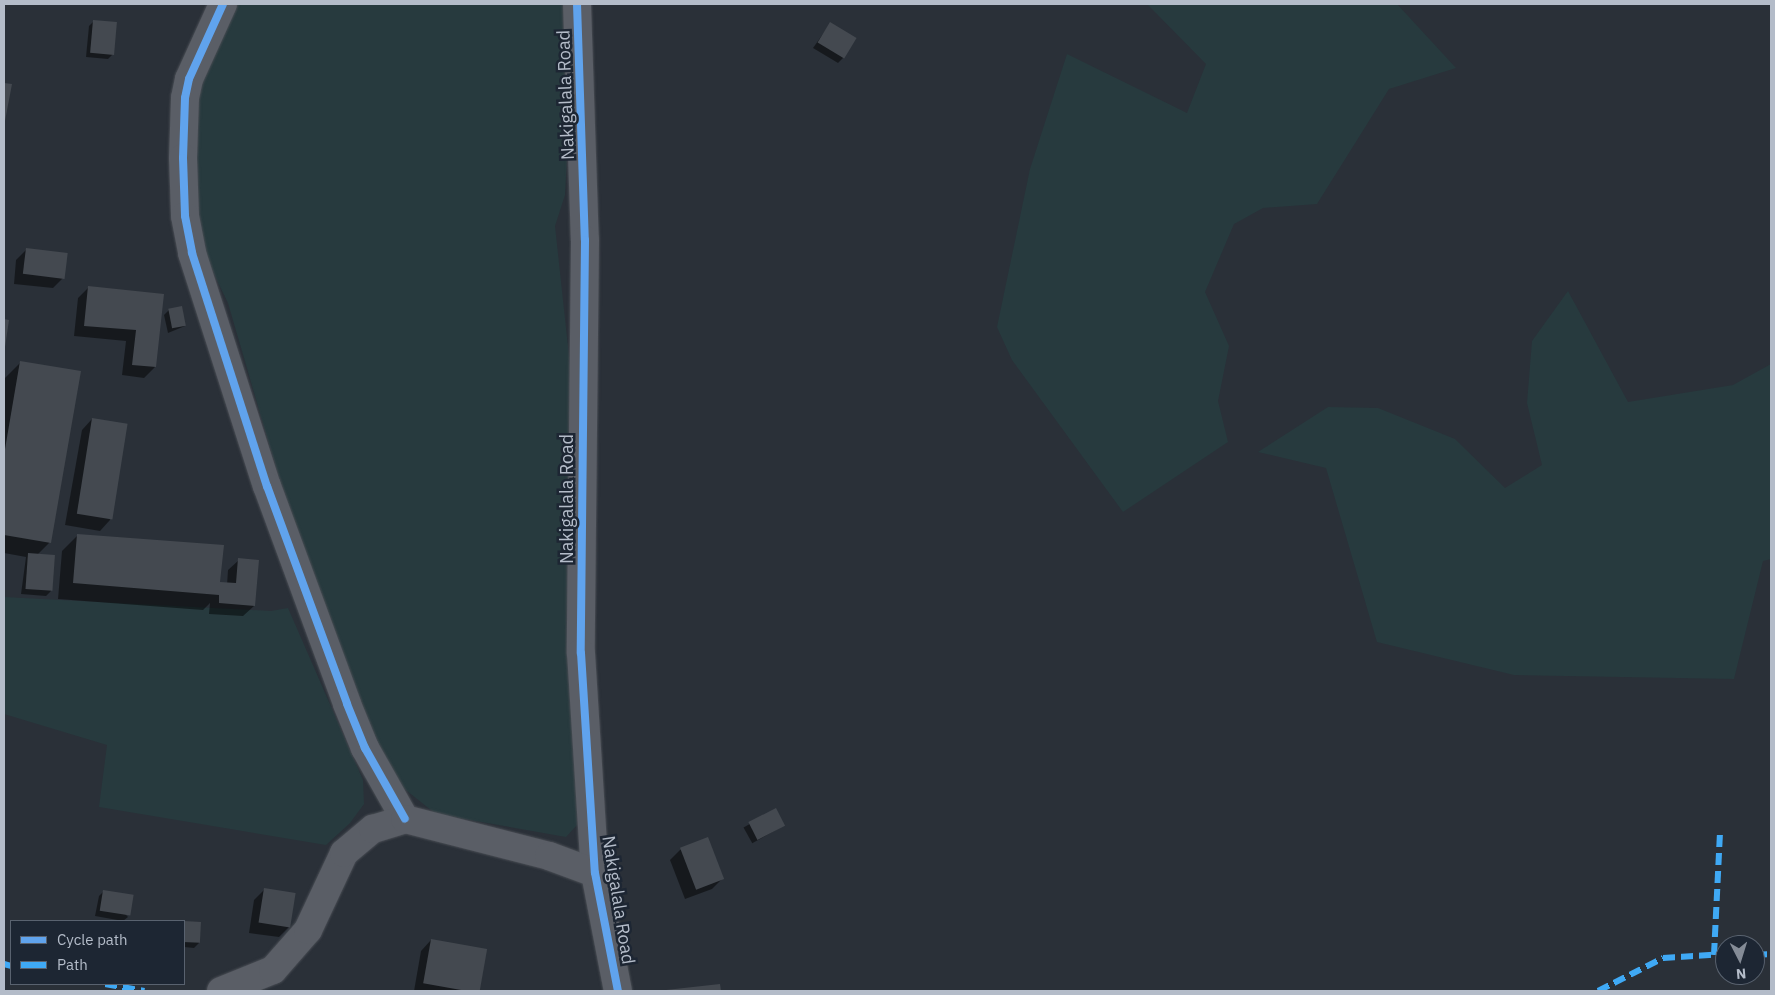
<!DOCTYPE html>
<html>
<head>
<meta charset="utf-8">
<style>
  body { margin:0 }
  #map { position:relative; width:1775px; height:995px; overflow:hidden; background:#2a3038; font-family:"IBM Plex Sans",sans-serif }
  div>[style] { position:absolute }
  .green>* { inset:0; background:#273a3e }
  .shadow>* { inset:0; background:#0007; transform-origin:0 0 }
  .building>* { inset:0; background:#444950; transform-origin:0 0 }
  .roads { filter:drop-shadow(0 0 1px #484c53) drop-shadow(0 0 1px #484c53) }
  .minor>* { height:28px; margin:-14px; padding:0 14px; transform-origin:14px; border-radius:14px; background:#5a5e66 }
  .quiet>* { height:6px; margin-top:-3px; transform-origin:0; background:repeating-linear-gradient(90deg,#3fa9f5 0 12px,transparent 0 18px) }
  .cycleway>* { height:8px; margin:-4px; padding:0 4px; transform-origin:4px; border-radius:4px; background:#60a3ed }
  span { translate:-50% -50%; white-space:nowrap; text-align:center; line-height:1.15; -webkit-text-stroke:5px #1d2633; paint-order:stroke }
  .street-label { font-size:18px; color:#b4bcc9 }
  .frame { position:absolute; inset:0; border:5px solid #b4bcc9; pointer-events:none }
  .legend { position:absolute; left:10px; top:920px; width:175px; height:65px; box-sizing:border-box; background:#1d2633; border:1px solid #59626f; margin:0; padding:6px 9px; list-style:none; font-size:15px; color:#b4bcc9 }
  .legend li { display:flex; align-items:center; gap:10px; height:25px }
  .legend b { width:25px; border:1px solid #59626f }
  .north { position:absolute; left:1715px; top:935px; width:50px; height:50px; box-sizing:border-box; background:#1d2633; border:1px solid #59626f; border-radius:50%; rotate:175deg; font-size:14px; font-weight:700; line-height:20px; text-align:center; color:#b4bcc9 }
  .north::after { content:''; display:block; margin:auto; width:18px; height:22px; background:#848b96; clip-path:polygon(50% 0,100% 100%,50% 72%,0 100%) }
</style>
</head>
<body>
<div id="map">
  <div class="green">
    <i style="clip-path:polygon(233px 4px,570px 4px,572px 64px,565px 195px,555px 226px,573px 393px,577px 825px,566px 837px,436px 814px,397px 783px,367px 740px,287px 506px,228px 303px,193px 231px,192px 85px)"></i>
    <i style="clip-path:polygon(1147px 4px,1397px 4px,1456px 68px,1389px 89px,1317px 204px,1263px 208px,1234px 224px,1205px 292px,1229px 346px,1218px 401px,1228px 442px,1123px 512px,1012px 360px,997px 327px,1030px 169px,1067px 54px,1187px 113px,1206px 64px)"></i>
    <i style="clip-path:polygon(1568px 291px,1628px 402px,1733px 385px,1771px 364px,1771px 559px,1763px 561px,1734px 679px,1514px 675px,1377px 642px,1326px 468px,1258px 452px,1328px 407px,1378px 408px,1455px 439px,1505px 488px,1542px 465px,1527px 403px,1532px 341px)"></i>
    <i style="clip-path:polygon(4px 597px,271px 611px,288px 608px,363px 780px,364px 804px,350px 823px,326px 845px,99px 807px,107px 745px,4px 714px)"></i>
  </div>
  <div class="shadow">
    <i style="clip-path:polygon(94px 21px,113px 54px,108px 59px,86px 57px,89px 26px)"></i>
    <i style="clip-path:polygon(830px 24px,843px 58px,838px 63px,813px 48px)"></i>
    <i style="clip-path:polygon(26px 250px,64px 277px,53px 288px,14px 284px,16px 260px)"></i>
    <i style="clip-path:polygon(88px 288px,163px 295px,155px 367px,144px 378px,122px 375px,126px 341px,74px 336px,78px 298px)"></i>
    <i style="clip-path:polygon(169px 310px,185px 326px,168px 333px,164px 315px)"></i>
    <i style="clip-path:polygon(21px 362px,79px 372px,49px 543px,37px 555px,51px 591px,46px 596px,21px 594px,26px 557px,4px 553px,4px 384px,5px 378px)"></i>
    <i style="clip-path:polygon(92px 419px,110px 520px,100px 531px,65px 525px,82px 430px)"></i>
    <i style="clip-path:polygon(78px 535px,219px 585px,227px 585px,228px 570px,239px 560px,254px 606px,243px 616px,209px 614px,210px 603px,203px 610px,58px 599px,62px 551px)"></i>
    <i style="left:775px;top:810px;width:18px;height:36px;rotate:61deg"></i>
    <i style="clip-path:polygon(707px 839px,723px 878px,712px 889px,685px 899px,670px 860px,680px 850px)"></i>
    <i style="clip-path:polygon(265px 889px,290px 926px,279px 937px,249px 933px,254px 900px)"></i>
    <i style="clip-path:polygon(104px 891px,128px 917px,123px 921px,95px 916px,99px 896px)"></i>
    <i style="clip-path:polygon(184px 922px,200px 923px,199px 943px,194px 948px,184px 947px)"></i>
    <i style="clip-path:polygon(431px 940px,486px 950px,479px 991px,414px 991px,421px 951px)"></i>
    <i style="clip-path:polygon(719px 986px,719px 991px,666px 991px)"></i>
  </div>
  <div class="building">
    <i style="left:93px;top:20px;width:24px;height:33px;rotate:5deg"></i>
    <i style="left:830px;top:22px;width:31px;height:24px;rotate:31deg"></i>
    <i style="clip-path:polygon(4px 83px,12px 84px,5px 121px,4px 121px)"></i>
    <i style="left:26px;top:248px;width:42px;height:26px;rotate:7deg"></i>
    <i style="clip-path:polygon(88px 286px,164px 294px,156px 367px,132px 365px,136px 330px,84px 326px)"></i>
    <i style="left:182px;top:306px;width:20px;height:14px;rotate:79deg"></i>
    <i style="clip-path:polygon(4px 319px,9px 320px,5px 347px,4px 347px)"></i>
    <i style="clip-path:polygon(20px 361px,81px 371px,51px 543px,4px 535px,4px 455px)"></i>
    <i style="left:92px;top:418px;width:36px;height:97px;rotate:9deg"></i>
    <i style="clip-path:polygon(77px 534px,224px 545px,220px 582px,236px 583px,238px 558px,259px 560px,255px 606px,219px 603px,219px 595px,73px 583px)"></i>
    <i style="left:28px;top:553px;width:27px;height:36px;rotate:4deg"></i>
    <i style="left:776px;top:808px;width:20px;height:31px;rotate:63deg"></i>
    <i style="left:708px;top:837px;width:45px;height:30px;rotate:69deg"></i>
    <i style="left:264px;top:888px;width:32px;height:35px;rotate:9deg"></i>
    <i style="left:103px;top:890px;width:31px;height:21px;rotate:9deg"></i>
    <i style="left:184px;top:921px;width:17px;height:21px;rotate:3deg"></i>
    <i style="left:431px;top:939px;width:57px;height:45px;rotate:10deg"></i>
    <i style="clip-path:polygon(720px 984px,721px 991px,667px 991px,666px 990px)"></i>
  </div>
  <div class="roads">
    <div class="minor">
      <i style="left:223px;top:4px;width:82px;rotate:114.4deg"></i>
      <i style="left:189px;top:79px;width:19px;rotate:102deg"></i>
      <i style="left:185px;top:98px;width:60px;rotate:91.9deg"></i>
      <i style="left:183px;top:158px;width:58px;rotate:88deg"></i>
      <i style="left:185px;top:216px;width:38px;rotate:79deg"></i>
      <i style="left:192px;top:253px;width:245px;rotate:72.2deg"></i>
      <i style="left:267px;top:486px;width:232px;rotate:69.8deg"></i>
      <i style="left:347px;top:704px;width:48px;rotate:67.8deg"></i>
      <i style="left:365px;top:748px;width:81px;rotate:60.6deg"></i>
      <i style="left:577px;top:4px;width:236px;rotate:88.1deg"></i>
      <i style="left:585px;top:240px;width:413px;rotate:90.6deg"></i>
      <i style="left:581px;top:653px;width:220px;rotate:86.4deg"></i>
      <i style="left:595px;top:873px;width:120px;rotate:79deg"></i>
      <i style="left:221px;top:991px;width:56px;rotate:-22deg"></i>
      <i style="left:273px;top:970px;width:53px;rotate:-48.8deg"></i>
      <i style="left:308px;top:930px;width:85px;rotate:-64.9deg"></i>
      <i style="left:344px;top:853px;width:38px;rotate:-40deg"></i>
      <i style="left:373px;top:829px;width:34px;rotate:-17deg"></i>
      <i style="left:405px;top:819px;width:149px;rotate:14.4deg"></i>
      <i style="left:549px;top:856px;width:49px;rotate:20.3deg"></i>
    </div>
  </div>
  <div class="quiet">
    <i style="left:1714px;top:955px;width:124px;rotate:-87.2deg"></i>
    <i style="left:1755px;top:955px;width:16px;rotate:-4deg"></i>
    <i style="left:4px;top:964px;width:7px;rotate:16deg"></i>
    <i style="left:105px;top:984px;width:40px;rotate:10deg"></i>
    <i style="left:1598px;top:991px;width:73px;rotate:-26.9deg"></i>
    <i style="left:1663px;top:958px;width:62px;rotate:-3.7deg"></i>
  </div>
  <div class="cycleway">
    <i style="left:223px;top:4px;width:82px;rotate:114.4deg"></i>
    <i style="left:189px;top:79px;width:19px;rotate:102deg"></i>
    <i style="left:185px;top:98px;width:60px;rotate:91.9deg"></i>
    <i style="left:183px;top:158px;width:58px;rotate:88deg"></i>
    <i style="left:185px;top:216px;width:38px;rotate:79deg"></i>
    <i style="left:192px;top:253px;width:245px;rotate:72.2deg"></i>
    <i style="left:267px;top:486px;width:232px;rotate:69.8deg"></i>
    <i style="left:347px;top:704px;width:48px;rotate:67.8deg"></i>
    <i style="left:365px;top:748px;width:81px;rotate:60.6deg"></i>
    <i style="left:577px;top:4px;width:236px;rotate:88.1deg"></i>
    <i style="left:585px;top:240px;width:413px;rotate:90.6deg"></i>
    <i style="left:581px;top:653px;width:220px;rotate:86.4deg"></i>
    <i style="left:595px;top:873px;width:120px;rotate:79deg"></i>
  </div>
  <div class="street-label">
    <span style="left:566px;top:95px;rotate:-92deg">Nakigalala Road</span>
    <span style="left:567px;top:499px;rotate:-90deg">Nakigalala Road</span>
    <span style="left:618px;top:900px;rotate:81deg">Nakigalala Road</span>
  </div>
  <div class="frame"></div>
  <ul class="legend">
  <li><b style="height:6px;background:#60a3ed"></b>Cycle path</li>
  <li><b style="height:6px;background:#3fa9f5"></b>Path</li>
  </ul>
  <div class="north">N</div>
</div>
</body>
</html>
